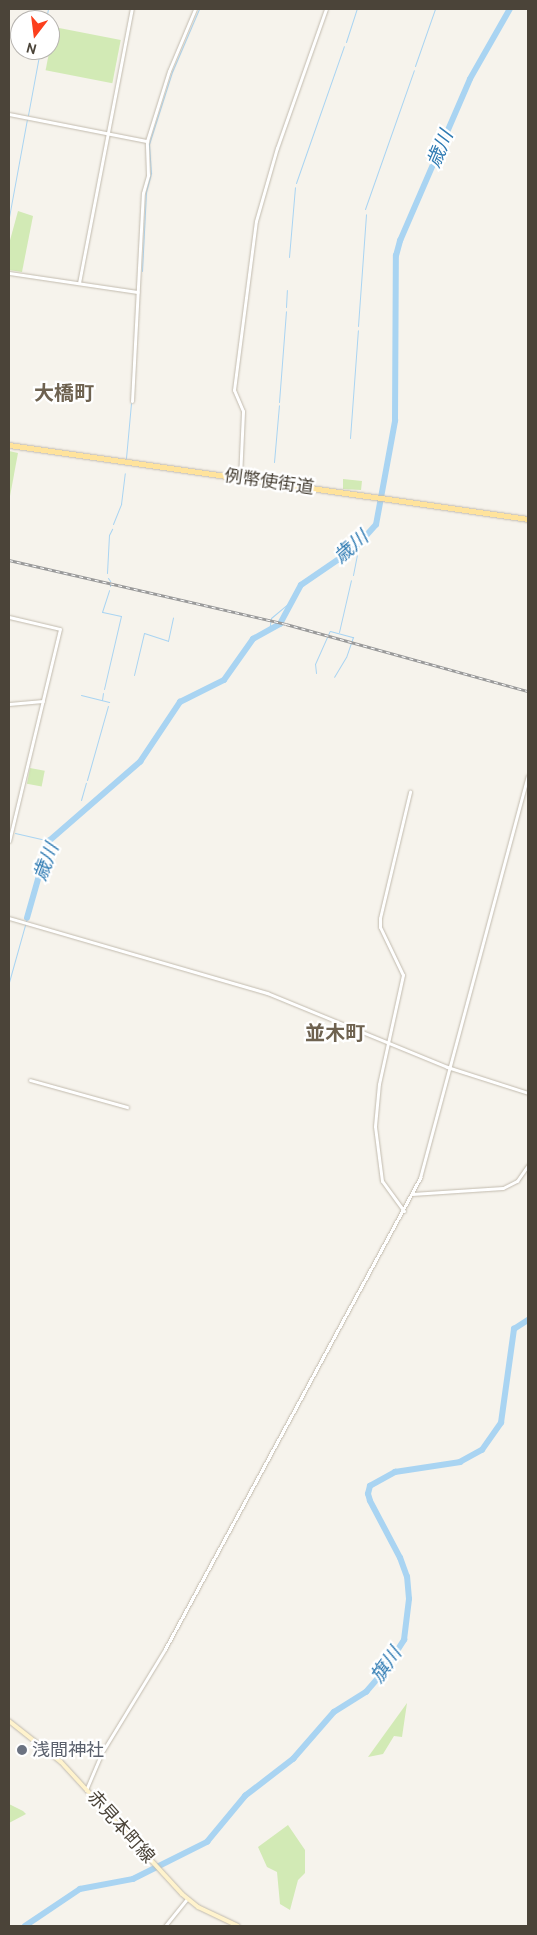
<!DOCTYPE html>
<html>
<head>
<meta charset="utf-8">
<style>
  body { margin:0 }
  #map { position:relative; width:537px; height:1935px; overflow:hidden; background:#f6f3ec; font-family:Cabin,"Noto Sans JP",sans-serif }
  div>[style] { position:absolute }
  .green>* { inset:0; background:#d2eab5; transform-origin:0 0 }
  .stream>* { height:1px; margin:-0.5px; padding:0 0.5px; transform-origin:0.5px; border-radius:0.5px; background:#a9d4f2 }
  .river>* { height:5.5px; margin:-2.75px; padding:0 2.75px; transform-origin:2.75px; border-radius:2.75px; background:#a9d4f2 }
  .roads { filter:drop-shadow(0 0 1px #c2bbae) drop-shadow(0 0 1px #c2bbae) }
  .tertiary>* { height:3px; margin:-1.5px; padding:0 1.5px; transform-origin:1.5px; border-radius:1.5px; background:#fff }
  .secondary>* { height:4px; margin:-2px; padding:0 2px; transform-origin:2px; border-radius:2px; background:#fff3cd }
  .primary>* { height:4.5px; margin:-2.25px; padding:0 2.25px; transform-origin:2.25px; border-radius:2.25px; background:#ffe39c }
  .rail>* { height:3px; margin-top:-1.5px; transform-origin:0; background:repeating-linear-gradient(90deg,#fff 0 4px,#9a9a9a 0 8px); box-sizing:border-box; border-block:1px solid #9a9a9a }
  .dots>* { width:14px; height:14px; translate:-50% -50%; box-sizing:border-box; border:2px solid #fff; border-radius:50% }
  span { translate:-50% -50%; white-space:nowrap; text-align:center; line-height:1.15; -webkit-text-stroke:4.5px #fff; paint-order:stroke }
  .street-label { font-size:18px; color:#4b4439 }
  .worship-label { font-size:18px; color:#5b616d }
  .left { translate:0 -50%; text-align:left }
  .water-label { font-size:19px; color:#2e7ab2; font-style:italic }
  .quarter-label { font-size:20px; color:#6e6250; font-weight:700 }
  .frame { position:absolute; inset:0; border:10px solid #4b4439; pointer-events:none }
  .north { position:absolute; left:10px; top:10px; width:50px; height:50px; box-sizing:border-box; background:#fff; border:1px solid #b7b4b0; border-radius:50%; rotate:195deg; font-size:14px; font-weight:700; line-height:20px; text-align:center; color:#4b4439 }
  .north::after { content:''; display:block; margin:auto; width:18px; height:22px; background:#fc3f1d; clip-path:polygon(50% 0,100% 100%,50% 72%,0 100%) }
</style>
</head>
<body>
<div id="map">
  <div class="green">
    <i style="left:54px;top:27px;width:68px;height:44px;rotate:11deg"></i>
    <i style="clip-path:polygon(18px 211px,33px 216px,22px 272px,9px 270px,9px 244px)"></i>
    <i style="clip-path:polygon(9px 451px,18px 453px,10px 496px,9px 496px)"></i>
    <i style="clip-path:polygon(343px 479px,362px 481px,361px 490px,343px 489px)"></i>
    <i style="left:30px;top:768px;width:15px;height:16px;rotate:11deg"></i>
    <i style="clip-path:polygon(407px 1703px,402px 1737px,394px 1736px,383px 1754px,368px 1757px)"></i>
    <i style="clip-path:polygon(9px 1804px,23px 1811px,26px 1814px,9px 1823px)"></i>
    <i style="clip-path:polygon(288px 1825px,305px 1850px,305px 1873px,298px 1880px,290px 1910px,280px 1904px,277px 1872px,267px 1867px,258px 1847px)"></i>
  </div>
  <div class="stream">
    <i style="left:46px;top:20px;width:11px;rotate:-80deg"></i>
    <i style="left:346px;top:42px;width:35px;rotate:-72deg"></i>
    <i style="left:415px;top:66px;width:60px;rotate:-70.7deg"></i>
    <i style="left:28px;top:115px;width:66px;rotate:-79.5deg"></i>
    <i style="left:296px;top:183px;width:145px;rotate:-70.7deg"></i>
    <i style="left:365px;top:209px;width:147px;rotate:-70.6deg"></i>
    <i style="left:9px;top:217px;width:100px;rotate:-79.6deg"></i>
    <i style="left:289px;top:257px;width:70px;rotate:-85.1deg"></i>
    <i style="left:142px;top:271px;width:79px;rotate:-87.1deg"></i>
    <i style="left:146px;top:192px;width:20px;rotate:-75deg"></i>
    <i style="left:151px;top:173px;width:29px;rotate:-94deg"></i>
    <i style="left:149px;top:144px;width:76px;rotate:-72.3deg"></i>
    <i style="left:172px;top:72px;width:69px;rotate:-66.8deg"></i>
    <i style="left:286px;top:307px;width:17px;rotate:-87deg"></i>
    <i style="left:358px;top:326px;width:112px;rotate:-85.9deg"></i>
    <i style="left:279px;top:402px;width:91px;rotate:-85.6deg"></i>
    <i style="left:350px;top:438px;width:108px;rotate:-85.8deg"></i>
    <i style="left:126px;top:458px;width:55px;rotate:-84.8deg"></i>
    <i style="left:274px;top:462px;width:57px;rotate:-85deg"></i>
    <i style="left:113px;top:524px;width:22px;rotate:-68deg"></i>
    <i style="left:121px;top:504px;width:31px;rotate:-83deg"></i>
    <i style="left:355px;top:548px;width:3px;rotate:72deg"></i>
    <i style="left:107px;top:573px;width:38px;rotate:-87deg"></i>
    <i style="left:109px;top:535px;width:7px;rotate:-63deg"></i>
    <i style="left:353px;top:575px;width:20px;rotate:-79deg"></i>
    <i style="left:108px;top:578px;width:4px;rotate:56deg"></i>
    <i style="left:110px;top:586px;width:2px;rotate:-90deg"></i>
    <i style="left:269px;top:631px;width:13px;rotate:-81deg"></i>
    <i style="left:271px;top:618px;width:26px;rotate:-40deg"></i>
    <i style="left:339px;top:632px;width:53px;rotate:-77deg"></i>
    <i style="left:316px;top:673px;width:9px;rotate:-96deg"></i>
    <i style="left:315px;top:664px;width:36px;rotate:-66deg"></i>
    <i style="left:330px;top:631px;width:24px;rotate:15deg"></i>
    <i style="left:353px;top:637px;width:21px;rotate:109deg"></i>
    <i style="left:346px;top:657px;width:23px;rotate:121deg"></i>
    <i style="left:134px;top:675px;width:43px;rotate:-76.6deg"></i>
    <i style="left:144px;top:633px;width:25px;rotate:18deg"></i>
    <i style="left:168px;top:641px;width:24px;rotate:-78deg"></i>
    <i style="left:104px;top:689px;width:75px;rotate:-76.9deg"></i>
    <i style="left:121px;top:616px;width:19px;rotate:-168deg"></i>
    <i style="left:102px;top:612px;width:23px;rotate:-72deg"></i>
    <i style="left:81px;top:695px;width:29px;rotate:14deg"></i>
    <i style="left:102px;top:700px;width:7px;rotate:-82deg"></i>
    <i style="left:87px;top:780px;width:77px;rotate:-74.2deg"></i>
    <i style="left:81px;top:800px;width:18px;rotate:-74deg"></i>
    <i style="left:15px;top:833px;width:28px;rotate:13deg"></i>
    <i style="left:9px;top:982px;width:66px;rotate:-74.3deg"></i>
  </div>
  <div class="river">
    <i style="left:27px;top:918px;width:80px;rotate:-74.1deg"></i>
    <i style="left:49px;top:841px;width:121px;rotate:-41deg"></i>
    <i style="left:140px;top:762px;width:72px;rotate:-56.3deg"></i>
    <i style="left:180px;top:702px;width:49px;rotate:-26.6deg"></i>
    <i style="left:224px;top:680px;width:50px;rotate:-54.7deg"></i>
    <i style="left:253px;top:639px;width:31px;rotate:-29deg"></i>
    <i style="left:280px;top:624px;width:44px;rotate:-61.7deg"></i>
    <i style="left:301px;top:585px;width:65px;rotate:-34.4deg"></i>
    <i style="left:355px;top:548px;width:31px;rotate:-48deg"></i>
    <i style="left:376px;top:525px;width:106px;rotate:-79.6deg"></i>
    <i style="left:395px;top:421px;width:165px;rotate:-89.7deg"></i>
    <i style="left:396px;top:256px;width:16px;rotate:-75deg"></i>
    <i style="left:400px;top:241px;width:176px;rotate:-66.6deg"></i>
    <i style="left:470px;top:79px;width:81px;rotate:-60.3deg"></i>
    <i style="left:25px;top:1926px;width:66px;rotate:-33.9deg"></i>
    <i style="left:80px;top:1889px;width:54px;rotate:-10.7deg"></i>
    <i style="left:133px;top:1879px;width:83px;rotate:-26.6deg"></i>
    <i style="left:207px;top:1842px;width:60px;rotate:-50.4deg"></i>
    <i style="left:245px;top:1796px;width:61px;rotate:-37.6deg"></i>
    <i style="left:293px;top:1759px;width:62px;rotate:-48.9deg"></i>
    <i style="left:334px;top:1712px;width:38px;rotate:-32deg"></i>
    <i style="left:366px;top:1692px;width:28px;rotate:-49deg"></i>
    <i style="left:384px;top:1671px;width:37px;rotate:-57deg"></i>
    <i style="left:404px;top:1640px;width:41px;rotate:-83deg"></i>
    <i style="left:409px;top:1599px;width:22px;rotate:-95deg"></i>
    <i style="left:407px;top:1577px;width:20px;rotate:-110deg"></i>
    <i style="left:400px;top:1558px;width:64px;rotate:-117.8deg"></i>
    <i style="left:370px;top:1501px;width:7px;rotate:-106deg"></i>
    <i style="left:368px;top:1494px;width:8px;rotate:-76deg"></i>
    <i style="left:370px;top:1486px;width:29px;rotate:-29deg"></i>
    <i style="left:395px;top:1472px;width:66px;rotate:-8.7deg"></i>
    <i style="left:460px;top:1462px;width:25px;rotate:-29deg"></i>
    <i style="left:482px;top:1450px;width:33px;rotate:-55deg"></i>
    <i style="left:501px;top:1423px;width:95px;rotate:-82.1deg"></i>
    <i style="left:514px;top:1329px;width:17px;rotate:-33deg"></i>
  </div>
  <div class="roads">
    <div class="tertiary">
      <i style="left:9px;top:114px;width:141px;rotate:11.1deg"></i>
      <i style="left:9px;top:273px;width:130px;rotate:8.4deg"></i>
      <i style="left:79px;top:283px;width:279px;rotate:-79.1deg"></i>
      <i style="left:132px;top:401px;width:208px;rotate:-87deg"></i>
      <i style="left:143px;top:193px;width:19px;rotate:-74deg"></i>
      <i style="left:148px;top:175px;width:34px;rotate:-92deg"></i>
      <i style="left:147px;top:141px;width:73px;rotate:-72.6deg"></i>
      <i style="left:169px;top:71px;width:67px;rotate:-67.2deg"></i>
      <i style="left:240px;top:478px;width:67px;rotate:-87.4deg"></i>
      <i style="left:243px;top:411px;width:23px;rotate:-113deg"></i>
      <i style="left:234px;top:390px;width:170px;rotate:-82.6deg"></i>
      <i style="left:256px;top:221px;width:76px;rotate:-74deg"></i>
      <i style="left:277px;top:148px;width:147px;rotate:-70.6deg"></i>
      <i style="left:9px;top:617px;width:52px;rotate:13.2deg"></i>
      <i style="left:60px;top:629px;width:218px;rotate:103.5deg"></i>
      <i style="left:9px;top:704px;width:34px;rotate:-5deg"></i>
      <i style="left:9px;top:918px;width:269px;rotate:16.2deg"></i>
      <i style="left:267px;top:993px;width:195px;rotate:22.3deg"></i>
      <i style="left:447px;top:1067px;width:85px;rotate:17.8deg"></i>
      <i style="left:30px;top:1080px;width:101px;rotate:15.6deg"></i>
      <i style="left:412px;top:1194px;width:91px;rotate:-3.8deg"></i>
      <i style="left:503px;top:1188px;width:16px;rotate:-27deg"></i>
      <i style="left:517px;top:1181px;width:19px;rotate:-55deg"></i>
      <i style="left:404px;top:1211px;width:37px;rotate:-126deg"></i>
      <i style="left:382px;top:1181px;width:55px;rotate:-97.3deg"></i>
      <i style="left:375px;top:1126px;width:42px;rotate:-84.6deg"></i>
      <i style="left:379px;top:1084px;width:112px;rotate:-77.6deg"></i>
      <i style="left:403px;top:975px;width:53px;rotate:-115.6deg"></i>
      <i style="left:380px;top:927px;width:9px;rotate:-90deg"></i>
      <i style="left:380px;top:918px;width:130px;rotate:-76.6deg"></i>
      <i style="left:86px;top:1790px;width:39px;rotate:-67deg"></i>
      <i style="left:101px;top:1754px;width:123px;rotate:-58.6deg"></i>
      <i style="left:165px;top:1649px;width:536px;rotate:-61.57deg"></i>
      <i style="left:420px;top:1178px;width:416px;rotate:-75deg"></i>
      <i style="left:165px;top:1926px;width:35px;rotate:-51deg"></i>
    </div>
    <div class="secondary">
      <i style="left:9px;top:1721px;width:66px;rotate:38.3deg"></i>
      <i style="left:61px;top:1762px;width:179px;rotate:47.5deg"></i>
      <i style="left:182px;top:1894px;width:21px;rotate:39deg"></i>
      <i style="left:198px;top:1907px;width:44px;rotate:25.4deg"></i>
    </div>
    <div class="primary">
      <i style="left:9px;top:445px;width:524px;rotate:8.11deg"></i>
    </div>
  </div>
  <div class="rail">
    <i style="left:9px;top:560px;width:284px;rotate:13deg"></i>
    <i style="left:286px;top:624px;width:251px;rotate:15.5deg"></i>
  </div>
  <div class="dots">
    <i style="left:22px;top:1750px;background:#6b7280"></i>
  </div>
  <div class="street-label">
    <span style="left:269px;top:482px;rotate:8deg">例幣使街道</span>
    <span style="left:121px;top:1827px;rotate:48deg">赤見本町線</span>
  </div>
  <div class="worship-label">
    <span class="left" style="left:32px;top:1750px">浅間神社</span>
  </div>
  <div class="water-label">
    <span style="left:440px;top:149px;rotate:-67deg">歳川</span>
    <span style="left:351px;top:547px;rotate:-41deg">歳川</span>
    <span style="left:46px;top:862px;rotate:-69deg">歳川</span>
    <span style="left:386px;top:1665px;rotate:-55deg">旗川</span>
  </div>
  <div class="quarter-label">
    <span style="left:64px;top:393px">大橋町</span>
    <span style="left:335px;top:1033px">並木町</span>
  </div>
  <div class="frame"></div>
  <div class="north">N</div>
</div>
</body>
</html>
